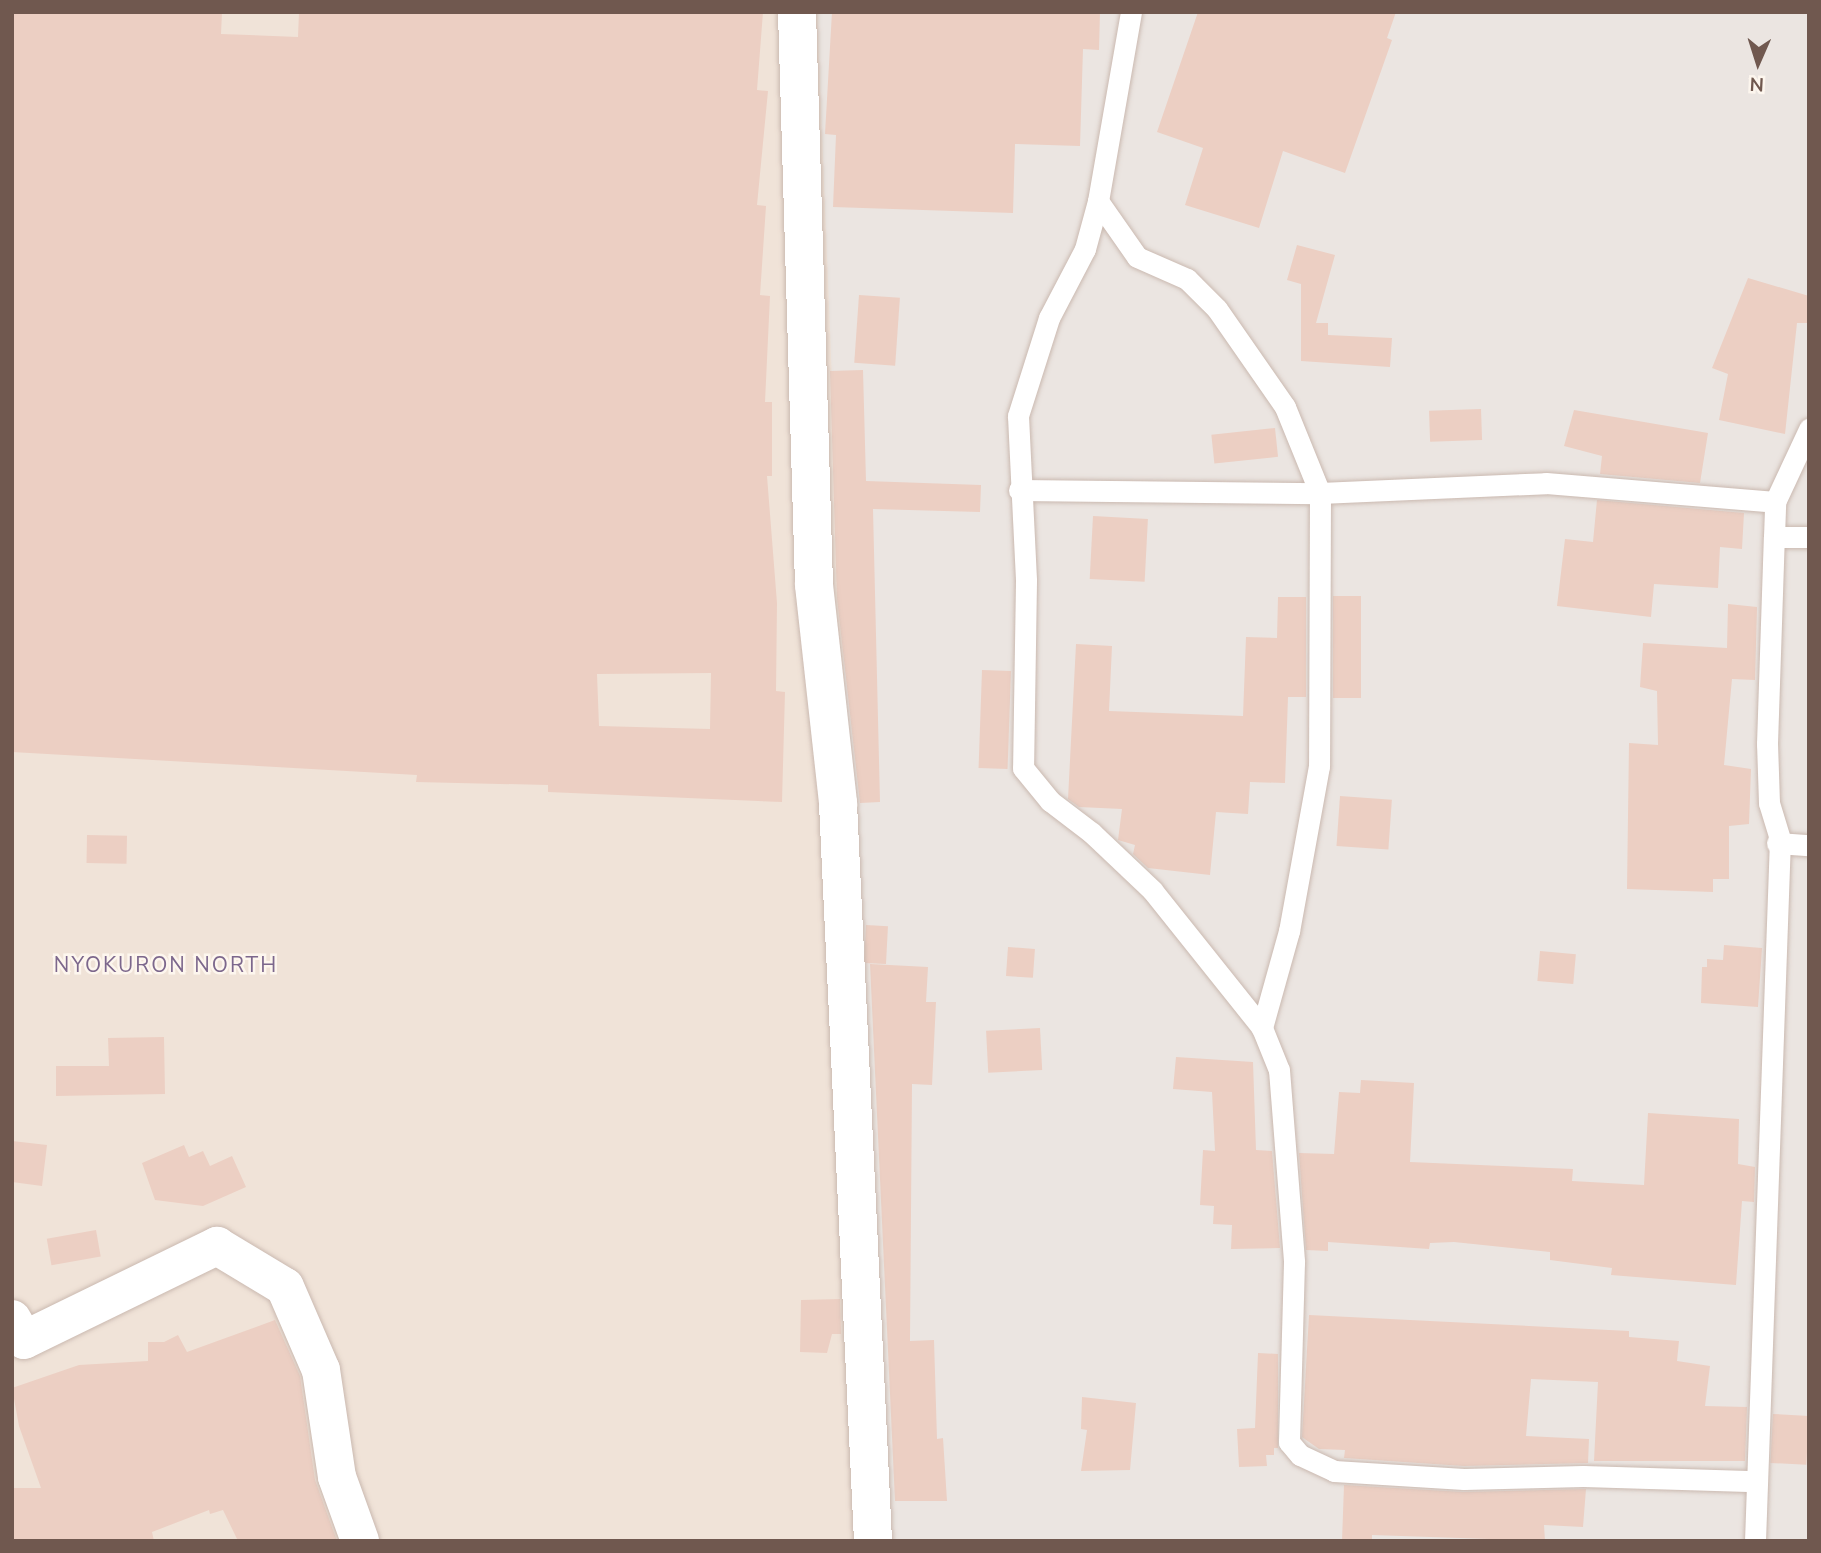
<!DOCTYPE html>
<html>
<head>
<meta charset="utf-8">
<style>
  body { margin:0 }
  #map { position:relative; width:1821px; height:1553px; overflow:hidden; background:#faf1e8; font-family:"Nunito Sans",sans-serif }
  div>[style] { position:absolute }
  .residential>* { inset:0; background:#f0e3d8; transform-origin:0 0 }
  .industrial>* { inset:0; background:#ebe5e1 }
  .building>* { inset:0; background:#eccfc3; transform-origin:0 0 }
  .roads { filter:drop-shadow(0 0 2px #cab9b0) drop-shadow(0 0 2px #cab9b0) }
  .lane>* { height:21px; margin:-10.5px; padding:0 10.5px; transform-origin:10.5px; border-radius:10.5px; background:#fff }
  .street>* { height:38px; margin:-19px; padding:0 19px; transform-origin:19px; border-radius:19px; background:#fff }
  span { translate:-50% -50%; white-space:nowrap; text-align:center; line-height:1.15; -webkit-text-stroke:5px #fdf6ee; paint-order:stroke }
  .neighbourhood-label { font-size:21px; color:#7c678c; letter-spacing:2px }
  .frame { position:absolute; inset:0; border:14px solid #70584f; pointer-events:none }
  .north { position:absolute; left:1723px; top:28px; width:70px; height:70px; -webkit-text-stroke:5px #fdf6ee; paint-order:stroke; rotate:183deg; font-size:19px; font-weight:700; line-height:28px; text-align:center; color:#70584f }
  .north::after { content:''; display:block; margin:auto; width:24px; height:32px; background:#70584f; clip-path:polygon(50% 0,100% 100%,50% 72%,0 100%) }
</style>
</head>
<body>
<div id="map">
  <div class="residential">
    <i style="left:12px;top:12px;width:1797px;height:1529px"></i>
  </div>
  <div class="industrial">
    <i style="clip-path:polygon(817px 12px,1809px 12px,1809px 1541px,885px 1541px,862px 1116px)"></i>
  </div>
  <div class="building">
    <i style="clip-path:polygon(evenodd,12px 12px,222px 12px,221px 34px,298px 37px,299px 12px,763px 12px,757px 90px,768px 91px,757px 205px,766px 206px,760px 295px,770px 296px,765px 402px,772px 402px,772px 476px,767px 476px,777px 603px,776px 691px,785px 692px,782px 802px,548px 792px,548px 785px,416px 782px,417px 775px,12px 752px,12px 12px,711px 673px,710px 729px,599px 726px,597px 674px,711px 673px)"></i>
    <i style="clip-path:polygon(832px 12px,1100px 12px,1099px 50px,1083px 49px,1080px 146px,1015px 144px,1013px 213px,833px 207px,836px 135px,825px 134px)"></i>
    <i style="clip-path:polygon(1198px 12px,1396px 12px,1387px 38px,1392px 40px,1345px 173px,1283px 151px,1259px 228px,1185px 205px,1203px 148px,1157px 132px)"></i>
    <i style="clip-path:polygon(1297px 245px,1335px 255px,1316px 323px,1328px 323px,1328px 335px,1392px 338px,1390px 367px,1301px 361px,1301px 284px,1287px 280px)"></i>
    <i style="clip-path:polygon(1748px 278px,1809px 296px,1809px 323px,1797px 323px,1785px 434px,1719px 420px,1728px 374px,1712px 368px)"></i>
    <i style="left:859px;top:295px;width:41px;height:68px;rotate:4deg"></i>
    <i style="clip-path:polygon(863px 370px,866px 481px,981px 485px,980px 512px,873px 509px,880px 802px,860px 803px,837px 598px,830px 371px)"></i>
    <i style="left:1481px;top:409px;width:31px;height:52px;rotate:88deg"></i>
    <i style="clip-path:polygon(1574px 410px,1708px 433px,1700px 483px,1600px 474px,1602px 456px,1564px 446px)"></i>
    <i style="left:1275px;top:428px;width:29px;height:64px;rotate:84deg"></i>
    <i style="clip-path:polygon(1597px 500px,1744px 513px,1742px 549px,1720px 547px,1718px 588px,1654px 584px,1651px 617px,1557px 606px,1565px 539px,1593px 542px)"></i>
    <i style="left:1093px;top:516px;width:55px;height:63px;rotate:3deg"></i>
    <i style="left:1333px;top:596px;width:28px;height:102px"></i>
    <i style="clip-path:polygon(1278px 597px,1306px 597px,1306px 697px,1288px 697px,1285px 783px,1250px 782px,1248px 814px,1216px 812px,1210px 875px,1148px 868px,1133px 854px,1135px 845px,1118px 840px,1122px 809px,1079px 807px,1068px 799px,1076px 644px,1112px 646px,1109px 711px,1243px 716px,1246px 637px,1277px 638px)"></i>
    <i style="clip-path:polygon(1728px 604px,1757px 607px,1755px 680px,1732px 679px,1724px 765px,1751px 769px,1749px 824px,1729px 826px,1729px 879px,1713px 879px,1713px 892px,1627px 889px,1629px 743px,1658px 745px,1657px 691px,1640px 687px,1643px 643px,1727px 648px)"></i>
    <i style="left:982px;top:670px;width:29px;height:98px;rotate:2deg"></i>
    <i style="left:1340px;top:796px;width:52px;height:50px;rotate:4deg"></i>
    <i style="left:87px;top:835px;width:40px;height:28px;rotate:1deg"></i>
    <i style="left:866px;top:925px;width:22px;height:38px;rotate:3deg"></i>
    <i style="clip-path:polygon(1724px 945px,1762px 948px,1758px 1007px,1701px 1003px,1702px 967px,1707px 967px,1707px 959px,1723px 960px)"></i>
    <i style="left:1008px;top:947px;width:27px;height:29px;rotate:4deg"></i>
    <i style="left:1540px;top:951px;width:36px;height:30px;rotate:5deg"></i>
    <i style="clip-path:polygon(870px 964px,928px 967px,926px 1002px,936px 1002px,932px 1085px,912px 1084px,910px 1341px,934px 1340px,937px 1439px,943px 1438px,947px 1501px,895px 1501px)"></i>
    <i style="left:1040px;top:1028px;width:42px;height:54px;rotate:87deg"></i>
    <i style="clip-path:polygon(164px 1037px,165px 1094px,56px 1096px,56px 1066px,109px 1066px,108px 1038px)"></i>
    <i style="clip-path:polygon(1176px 1057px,1253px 1062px,1256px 1150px,1272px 1151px,1280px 1248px,1231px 1249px,1232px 1225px,1213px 1224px,1214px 1206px,1200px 1205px,1203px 1150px,1215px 1151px,1212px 1092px,1173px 1089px)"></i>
    <i style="clip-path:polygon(1361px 1080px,1414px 1083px,1410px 1162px,1573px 1169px,1572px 1181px,1644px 1185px,1648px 1113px,1739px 1119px,1738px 1164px,1755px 1167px,1754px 1202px,1742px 1201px,1736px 1285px,1611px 1275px,1612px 1268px,1550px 1260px,1550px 1252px,1454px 1242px,1430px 1243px,1429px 1249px,1328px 1242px,1328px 1251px,1306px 1250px,1299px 1153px,1334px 1154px,1339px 1092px,1360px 1093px)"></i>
    <i style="clip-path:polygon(12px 1141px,47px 1145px,42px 1186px,12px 1182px)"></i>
    <i style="clip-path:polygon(184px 1145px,189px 1157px,203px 1151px,210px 1166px,232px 1156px,246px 1187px,203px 1206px,155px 1200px,142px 1163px)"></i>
    <i style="left:96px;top:1230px;width:27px;height:50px;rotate:80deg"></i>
    <i style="clip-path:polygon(840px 1299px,841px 1334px,832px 1334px,827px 1353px,800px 1352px,801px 1300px)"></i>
    <i style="clip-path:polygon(1309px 1315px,1629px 1331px,1629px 1337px,1679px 1341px,1677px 1361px,1710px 1366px,1705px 1406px,1747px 1407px,1745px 1461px,1594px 1461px,1598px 1382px,1531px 1379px,1526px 1436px,1589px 1439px,1588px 1463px,1464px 1466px,1344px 1458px,1345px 1450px,1319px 1449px,1302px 1437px)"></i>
    <i style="clip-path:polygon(275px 1320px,300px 1376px,315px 1480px,337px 1541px,238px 1541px,223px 1510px,210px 1514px,209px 1510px,152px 1532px,154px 1541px,12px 1541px,12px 1488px,41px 1488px,19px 1426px,12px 1388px,79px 1365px,148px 1361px,148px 1342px,164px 1342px,178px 1335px,187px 1352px)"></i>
    <i style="clip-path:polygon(1258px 1353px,1278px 1354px,1278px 1448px,1274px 1448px,1274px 1455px,1266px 1455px,1267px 1466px,1239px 1467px,1237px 1429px,1255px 1428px)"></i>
    <i style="clip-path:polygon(1082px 1397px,1136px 1403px,1130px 1470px,1081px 1471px,1087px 1430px,1081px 1429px)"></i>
    <i style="left:1773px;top:1414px;width:36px;height:49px;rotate:3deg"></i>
    <i style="clip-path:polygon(1344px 1485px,1463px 1492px,1586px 1489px,1583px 1527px,1544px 1525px,1545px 1541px,1372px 1535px,1372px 1541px,1342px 1541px)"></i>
  </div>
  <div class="roads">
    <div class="lane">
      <i style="left:1131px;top:12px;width:192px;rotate:99.9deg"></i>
      <i style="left:1098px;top:201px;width:50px;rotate:105.2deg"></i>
      <i style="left:1085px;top:249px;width:78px;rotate:117.6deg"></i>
      <i style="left:1049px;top:318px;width:103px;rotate:107.6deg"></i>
      <i style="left:1018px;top:416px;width:165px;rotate:87.2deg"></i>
      <i style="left:1026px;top:581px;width:187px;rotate:90.9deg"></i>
      <i style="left:1023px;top:768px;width:43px;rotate:50.7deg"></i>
      <i style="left:1050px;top:801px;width:53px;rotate:37.3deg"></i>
      <i style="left:1092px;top:833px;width:83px;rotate:43.5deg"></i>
      <i style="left:1152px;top:890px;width:176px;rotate:51.4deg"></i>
      <i style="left:1262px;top:1028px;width:45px;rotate:68deg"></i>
      <i style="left:1279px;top:1070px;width:193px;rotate:85.5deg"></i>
      <i style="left:1294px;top:1262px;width:180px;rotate:91.6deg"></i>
      <i style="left:1289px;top:1442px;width:17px;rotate:50deg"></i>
      <i style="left:1300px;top:1455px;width:38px;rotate:25deg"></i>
      <i style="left:1334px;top:1471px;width:130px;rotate:3.5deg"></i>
      <i style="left:1464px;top:1479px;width:119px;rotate:-1.4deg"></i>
      <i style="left:1583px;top:1476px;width:173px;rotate:1.7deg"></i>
      <i style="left:1098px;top:201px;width:68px;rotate:55.1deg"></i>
      <i style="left:1137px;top:257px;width:55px;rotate:23.7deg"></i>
      <i style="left:1187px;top:279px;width:42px;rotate:45deg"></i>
      <i style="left:1217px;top:309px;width:119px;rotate:55.2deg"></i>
      <i style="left:1285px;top:407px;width:93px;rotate:67.9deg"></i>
      <i style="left:1320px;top:493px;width:273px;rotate:90.2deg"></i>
      <i style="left:1319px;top:766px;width:168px;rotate:100.3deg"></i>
      <i style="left:1289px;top:931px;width:101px;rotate:105.6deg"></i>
      <i style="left:1019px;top:490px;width:301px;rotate:0.6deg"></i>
      <i style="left:1320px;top:493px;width:226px;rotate:-2.5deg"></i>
      <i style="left:1546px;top:483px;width:230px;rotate:4.7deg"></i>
      <i style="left:1774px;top:537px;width:35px"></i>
      <i style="left:1777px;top:843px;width:32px;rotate:4deg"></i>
      <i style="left:1755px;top:1541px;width:702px;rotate:-87.96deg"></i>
      <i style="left:1780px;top:839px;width:38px;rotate:-107deg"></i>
      <i style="left:1769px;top:803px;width:59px;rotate:-91.9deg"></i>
      <i style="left:1767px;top:744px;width:207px;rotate:-88.1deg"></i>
      <i style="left:1774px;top:537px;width:35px;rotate:-88deg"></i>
      <i style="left:1775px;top:502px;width:81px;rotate:-65deg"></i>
    </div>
    <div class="street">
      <i style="left:797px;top:12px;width:573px;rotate:88.3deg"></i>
      <i style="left:814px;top:585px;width:220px;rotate:83.7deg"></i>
      <i style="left:838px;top:804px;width:738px;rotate:87.28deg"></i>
      <i style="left:12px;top:1319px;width:24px;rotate:60deg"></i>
      <i style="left:24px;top:1340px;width:215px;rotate:-26deg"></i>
      <i style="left:217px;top:1246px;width:79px;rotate:31.1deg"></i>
      <i style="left:285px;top:1287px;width:90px;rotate:66.6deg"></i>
      <i style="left:321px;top:1370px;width:108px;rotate:81.5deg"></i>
      <i style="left:337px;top:1477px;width:68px;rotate:70.2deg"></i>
    </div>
  </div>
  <div class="neighbourhood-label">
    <span style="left:166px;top:965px">NYOKURON NORTH</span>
  </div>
  <div class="frame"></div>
  <div class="north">N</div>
</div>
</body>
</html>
